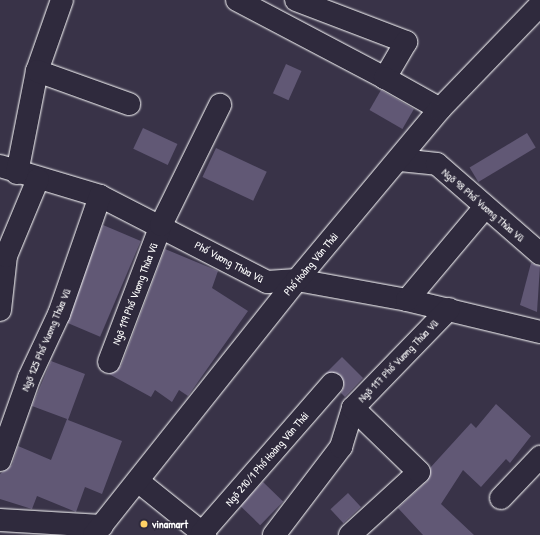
<!DOCTYPE html>
<html>
<head>
<meta charset="utf-8">
<style>
  body { margin:0 }
  #map { position:relative; width:540px; height:535px; overflow:hidden; background:#393348; font-family:"Patrick Hand",sans-serif }
  div>[style] { position:absolute }
  .building>* { inset:0; background:#615875; transform-origin:0 0 }
  .roads { filter:drop-shadow(0 0 1px #fff) drop-shadow(0 0 1px #fff) }
  .minor>* { height:22px; margin:-11px; padding:0 11px; transform-origin:11px; border-radius:11px; background:#2f2a3d }
  .dots>* { width:11px; height:11px; translate:-50% -50%; box-sizing:border-box; border:2px solid #2f2a3d; border-radius:50% }
  span { translate:-50% -50%; white-space:nowrap; text-align:center; line-height:1.15; -webkit-text-stroke:3px #2f2a3d; paint-order:stroke }
  .street-label { font-size:11px; color:#fff }
  .poi-label { font-size:11px; color:#fff; font-weight:700 }
  .left { translate:0 -50%; text-align:left }
</style>
</head>
<body>
<div id="map">
  <div class="building">
    <i style="left:286px;top:64px;width:17px;height:32px;rotate:24deg"></i>
    <i style="left:381px;top:90px;width:38px;height:23px;rotate:30deg"></i>
    <i style="left:143px;top:128px;width:38px;height:23px;rotate:25deg"></i>
    <i style="left:527px;top:133px;width:17px;height:67px;rotate:59deg"></i>
    <i style="left:216px;top:148px;width:56px;height:32px;rotate:25deg"></i>
    <i style="left:103px;top:225px;width:41px;height:104px;rotate:23deg"></i>
    <i style="clip-path:polygon(165px 249px,218px 271px,212px 288px,248px 311px,188px 396px,179px 390px,172px 402px,155px 390px,151px 397px,109px 374px,121px 366px)"></i>
    <i style="clip-path:polygon(531px 263px,540px 266px,537px 312px,520px 305px)"></i>
    <i style="clip-path:polygon(342px 357px,363px 378px,345px 397px,341px 393px,344px 386px,340px 375px,325px 374px)"></i>
    <i style="clip-path:polygon(51px 361px,85px 374px,68px 420px,122px 441px,102px 494px,85px 487px,76px 512px,37px 496px,32px 509px,0 499px,0 474px,12px 465px,18px 446px,51px 460px,67px 419px,32px 406px)"></i>
    <i style="clip-path:polygon(496px 404px,531px 436px,510px 463px,506px 459px,481px 487px,463px 470px,441px 504px,474px 535px,423px 535px,398px 508px,427px 481px,430px 468px,471px 423px,476px 428px)"></i>
    <i style="left:263px;top:482px;width:28px;height:33px;rotate:44deg"></i>
    <i style="left:348px;top:493px;width:19px;height:24px;rotate:47deg"></i>
  </div>
  <div class="roads">
    <div class="minor">
      <i style="left:237px;top:0;width:167px;rotate:27.8deg"></i>
      <i style="left:296px;top:0;width:118px;rotate:20.9deg"></i>
      <i style="left:406px;top:42px;width:42px;rotate:120.3deg"></i>
      <i style="left:385px;top:78px;width:63px;rotate:29.4deg"></i>
      <i style="left:37px;top:71px;width:75px;rotate:-70.6deg"></i>
      <i style="left:400px;top:160px;width:37px;rotate:6deg"></i>
      <i style="left:437px;top:164px;width:137px;rotate:41.1deg"></i>
      <i style="left:0;top:166px;width:104px;rotate:16.7deg"></i>
      <i style="left:100px;top:196px;width:188px;rotate:27.2deg"></i>
      <i style="left:267px;top:282px;width:30px;rotate:-4deg"></i>
      <i style="left:297px;top:280px;width:112px;rotate:10.3deg"></i>
      <i style="left:407px;top:300px;width:137px;rotate:13.5deg"></i>
      <i style="left:17px;top:173px;width:104px;rotate:-78.9deg"></i>
      <i style="left:37px;top:71px;width:98px;rotate:19.7deg"></i>
      <i style="left:407px;top:300px;width:121px;rotate:-50deg"></i>
      <i style="left:0;top:310px;width:54px;rotate:-83.7deg"></i>
      <i style="left:6px;top:256px;width:83px;rotate:-67.4deg"></i>
      <i style="left:109px;top:362px;width:147px;rotate:-69.2deg"></i>
      <i style="left:161px;top:225px;width:134px;rotate:-63.8deg"></i>
      <i style="left:0;top:460px;width:87px;rotate:-70.5deg"></i>
      <i style="left:29px;top:378px;width:71px;rotate:-64.9deg"></i>
      <i style="left:59px;top:314px;width:125px;rotate:-70.8deg"></i>
      <i style="left:139px;top:482px;width:85px;rotate:38.8deg"></i>
      <i style="left:501px;top:498px;width:57px;rotate:-46.4deg"></i>
      <i style="left:0;top:520px;width:102px;rotate:3.4deg"></i>
      <i style="left:202px;top:533px;width:198px;rotate:-48.9deg"></i>
      <i style="left:94px;top:535px;width:326px;rotate:-51.5deg"></i>
      <i style="left:297px;top:280px;width:223px;rotate:-50.1deg"></i>
      <i style="left:440px;top:109px;width:144px;rotate:-46.1deg"></i>
      <i style="left:274px;top:535px;width:111px;rotate:-52.7deg"></i>
      <i style="left:341px;top:447px;width:41px;rotate:-72.9deg"></i>
      <i style="left:353px;top:408px;width:138px;rotate:-45.9deg"></i>
      <i style="left:350px;top:535px;width:93px;rotate:-42.4deg"></i>
      <i style="left:419px;top:472px;width:92px;rotate:-135.9deg"></i>
    </div>
  </div>
  <div class="dots">
    <i style="left:144px;top:524px;background:#ffd166"></i>
  </div>
  <div class="street-label">
    <span style="left:483px;top:205px;rotate:41deg">Ngõ 98 Phố Vương Thừa Vũ</span>
    <span style="left:229px;top:262px;rotate:28deg">Phố Vương Thừa Vũ</span>
    <span style="left:311px;top:264px;rotate:-50deg">Phố Hoàng Văn Thái</span>
    <span style="left:135px;top:294px;rotate:-69deg">Ngõ 119 Phố Vương Thừa Vũ</span>
    <span style="left:46px;top:340px;rotate:-67deg">Ngõ 125 Phố Vương Thừa Vũ</span>
    <span style="left:398px;top:361px;rotate:-46deg">Ngõ 117 Phố Vương Thừa Vũ</span>
    <span style="left:267px;top:459px;rotate:-49deg">Ngõ 210/1 Phố Hoàng Văn Thái</span>
  </div>
  <div class="poi-label">
    <span class="left" style="left:152px;top:524px">vinamart</span>
  </div>
</div>
</body>
</html>
